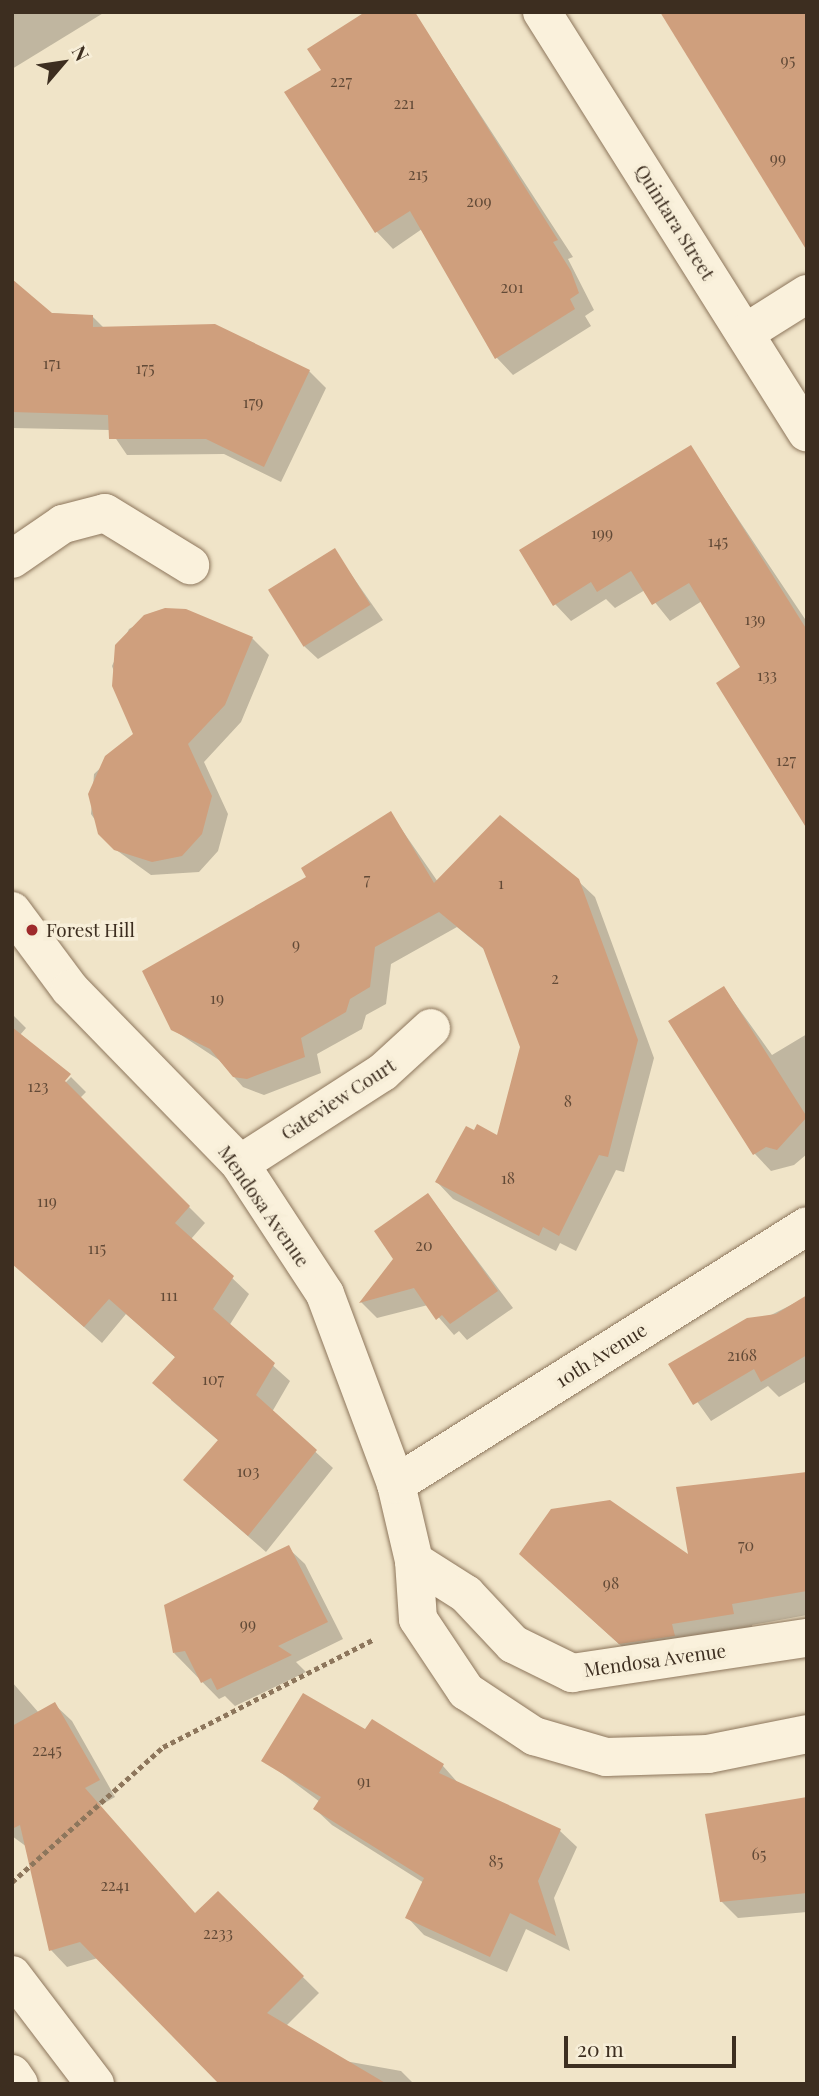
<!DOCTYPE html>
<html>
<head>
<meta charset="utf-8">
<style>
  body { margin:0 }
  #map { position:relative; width:819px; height:2096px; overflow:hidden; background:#f0e4c8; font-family:"Playfair Display",serif }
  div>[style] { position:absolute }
  .shadow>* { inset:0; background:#0003 }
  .building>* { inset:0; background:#cf9f7d; transform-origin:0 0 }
  .path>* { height:4.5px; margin-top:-2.25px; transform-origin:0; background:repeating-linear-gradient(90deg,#8d765c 0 5px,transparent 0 8.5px) }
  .roads { filter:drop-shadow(0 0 2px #8d765c) drop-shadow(0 0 2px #8d765c) }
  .minor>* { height:38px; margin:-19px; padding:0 19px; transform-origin:19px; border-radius:19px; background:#faf1dc }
  .dots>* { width:19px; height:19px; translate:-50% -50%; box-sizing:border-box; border:4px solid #f7eed8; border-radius:50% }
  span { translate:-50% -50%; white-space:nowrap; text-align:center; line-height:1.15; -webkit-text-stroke:7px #f7eed8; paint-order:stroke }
  .number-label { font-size:16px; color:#624a37 }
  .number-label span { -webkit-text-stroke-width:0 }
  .street-label { font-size:19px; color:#3d2e20 }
  .poi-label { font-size:19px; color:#3d2e20 }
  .left { translate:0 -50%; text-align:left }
  .frame { position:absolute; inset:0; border:14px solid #3d2e20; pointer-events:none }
  .north { position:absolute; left:28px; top:28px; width:70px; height:70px; -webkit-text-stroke:5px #f7eed8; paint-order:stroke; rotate:61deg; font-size:19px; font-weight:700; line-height:28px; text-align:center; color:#3d2e20 }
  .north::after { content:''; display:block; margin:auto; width:24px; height:32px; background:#3d2e20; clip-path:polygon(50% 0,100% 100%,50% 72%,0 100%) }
  .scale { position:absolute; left:564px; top:2036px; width:172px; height:32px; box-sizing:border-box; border:4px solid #3d2e20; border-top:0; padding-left:9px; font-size:21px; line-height:24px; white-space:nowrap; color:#3d2e20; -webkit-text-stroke:5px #f7eed8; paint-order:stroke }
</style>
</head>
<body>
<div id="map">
  <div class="shadow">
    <i style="clip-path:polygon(12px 12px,105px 12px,12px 69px)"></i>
    <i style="clip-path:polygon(418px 19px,573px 257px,568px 259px,594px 310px,585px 316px,591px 326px,513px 375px,497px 358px,422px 229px,393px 249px,377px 232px,287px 93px)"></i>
    <i style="clip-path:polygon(12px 310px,92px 316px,104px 328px,309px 371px,326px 388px,281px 482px,224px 454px,127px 455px,110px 430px,12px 428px)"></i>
    <i style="clip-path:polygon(690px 447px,807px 622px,807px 824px,743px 668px,702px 601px,670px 621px,645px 590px,615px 608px,606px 599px,571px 621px,555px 604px)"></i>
    <i style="clip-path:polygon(334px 550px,383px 620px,318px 659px,304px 646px)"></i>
    <i style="clip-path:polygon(165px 610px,186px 611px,252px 638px,269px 655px,241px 722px,204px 762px,228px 814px,218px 851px,199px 872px,151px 875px,115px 849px,91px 814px,94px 774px,136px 735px,112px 666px,129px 629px)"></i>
    <i style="clip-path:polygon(391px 814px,438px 882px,577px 880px,595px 897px,654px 1058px,624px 1172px,616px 1170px,576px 1251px,560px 1243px,556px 1251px,453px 1199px,437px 1182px,498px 1137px,521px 1047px,486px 951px,457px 927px,391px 964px,386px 1004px,366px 1015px,362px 1029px,317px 1054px,321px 1073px,264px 1095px,243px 1087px,219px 1060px,172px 1029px,309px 877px)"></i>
    <i style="clip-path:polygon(724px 988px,772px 1055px,807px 1034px,807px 1154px,794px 1165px,771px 1171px,755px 1154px,670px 1022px)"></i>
    <i style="clip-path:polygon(12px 1014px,26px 1028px,20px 1035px,60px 1088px,71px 1077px,86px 1092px,80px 1098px,205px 1223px,191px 1239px,249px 1294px,229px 1326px,290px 1381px,272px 1412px,333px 1468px,266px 1552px,202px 1496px,219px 1441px,171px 1400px,176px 1358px,126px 1314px,102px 1343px,39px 1287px,12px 1246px)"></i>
    <i style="clip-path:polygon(428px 1195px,513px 1308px,467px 1340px,459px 1331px,454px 1335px,428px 1305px,377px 1318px,361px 1302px,395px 1259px)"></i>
    <i style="clip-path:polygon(807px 1297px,807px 1381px,779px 1397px,768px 1386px,711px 1421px,671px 1365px)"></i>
    <i style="clip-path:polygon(807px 1474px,807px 1615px,752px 1625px,754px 1634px,641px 1664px,542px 1574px,690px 1558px)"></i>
    <i style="clip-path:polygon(288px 1548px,305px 1564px,343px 1639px,296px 1662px,306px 1672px,235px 1706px,225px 1696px,219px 1699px,174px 1653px)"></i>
    <i style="clip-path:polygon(12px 1682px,39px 1713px,55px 1705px,72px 1721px,115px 1797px,99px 1806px,196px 1915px,218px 1893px,319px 1993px,286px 2026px,345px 2061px,401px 2071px,414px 2084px,228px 2084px,98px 1958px,67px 1967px,51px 1950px,27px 1847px,12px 1836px)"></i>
    <i style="clip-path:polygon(372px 1721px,443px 1766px,459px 1784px,560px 1831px,577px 1847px,554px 1898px,570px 1951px,526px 1929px,507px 1972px,424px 1935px,408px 1918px,424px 1883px,332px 1825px,315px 1809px,320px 1802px,264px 1760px,366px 1732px)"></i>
    <i style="clip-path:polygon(807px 1799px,807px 1912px,738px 1918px,721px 1901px)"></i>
  </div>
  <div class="building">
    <i style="clip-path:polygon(365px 12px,415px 12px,558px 240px,553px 242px,571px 271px,579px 293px,570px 299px,575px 309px,495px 359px,410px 211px,375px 233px,284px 92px,321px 70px,307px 49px)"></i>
    <i style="clip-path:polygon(660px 12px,807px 12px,807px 251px)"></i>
    <i style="clip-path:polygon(12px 279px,52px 313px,93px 315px,93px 327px,215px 324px,310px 370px,264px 467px,206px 439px,109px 439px,108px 415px,12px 412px)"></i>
    <i style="clip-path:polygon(691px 445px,807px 630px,807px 829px,716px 683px,740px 667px,689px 583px,652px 605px,631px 571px,597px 592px,591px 582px,553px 606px,519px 550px)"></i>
    <i style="left:335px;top:548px;width:67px;height:79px;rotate:58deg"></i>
    <i style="clip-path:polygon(165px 608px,186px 609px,253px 637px,225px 705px,188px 744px,212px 796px,202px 834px,182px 856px,152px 862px,114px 850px,98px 834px,88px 794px,105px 756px,133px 734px,112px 686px,115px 645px,144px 615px)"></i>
    <i style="clip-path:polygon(391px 811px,434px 883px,500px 815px,579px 879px,638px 1040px,608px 1157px,599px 1155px,559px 1236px,543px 1227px,539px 1236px,435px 1182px,466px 1126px,474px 1130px,477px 1124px,497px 1135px,520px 1047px,483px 948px,439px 912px,375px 947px,370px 987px,350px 999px,346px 1012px,301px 1038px,305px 1057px,247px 1079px,233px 1077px,210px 1049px,171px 1030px,142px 971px,306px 877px,301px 868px)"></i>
    <i style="clip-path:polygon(724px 986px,807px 1117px,777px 1150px,766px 1147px,753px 1155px,668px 1021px)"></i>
    <i style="clip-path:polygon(12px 1027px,71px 1074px,65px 1081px,190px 1206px,175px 1223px,234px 1276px,213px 1309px,275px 1363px,256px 1395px,317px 1450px,248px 1536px,183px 1480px,218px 1440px,152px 1383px,175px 1357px,109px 1299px,84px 1327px,12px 1264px)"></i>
    <i style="clip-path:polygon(428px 1193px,498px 1291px,450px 1324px,442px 1315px,436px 1320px,414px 1288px,359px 1303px,393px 1259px,374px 1231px)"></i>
    <i style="clip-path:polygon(807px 1295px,807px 1355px,761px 1382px,754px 1369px,693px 1405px,668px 1364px,747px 1318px,776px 1314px)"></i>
    <i style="clip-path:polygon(807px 1472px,807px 1591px,732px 1604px,734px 1614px,672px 1624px,675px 1636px,619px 1644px,519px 1554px,551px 1509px,610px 1500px,688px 1554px,676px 1487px)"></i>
    <i style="clip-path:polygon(289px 1545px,328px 1622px,278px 1646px,292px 1655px,217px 1690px,211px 1678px,201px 1683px,185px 1651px,173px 1653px,164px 1605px)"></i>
    <i style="clip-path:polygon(303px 1693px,365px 1729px,372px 1719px,444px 1764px,439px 1773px,561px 1829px,538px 1881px,556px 1936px,510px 1913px,490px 1957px,405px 1918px,424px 1878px,313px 1809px,321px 1797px,261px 1761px)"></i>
    <i style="clip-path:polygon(55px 1702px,100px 1780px,85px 1788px,195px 1913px,218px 1891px,304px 1976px,267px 2013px,387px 2084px,219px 2084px,80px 1942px,49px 1951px,20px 1825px,12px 1829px,12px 1726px)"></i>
    <i style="clip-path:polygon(807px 1797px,807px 1893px,720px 1902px,705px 1814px)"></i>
  </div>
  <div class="path">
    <i style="left:12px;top:1882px;width:203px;rotate:-41.8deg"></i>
    <i style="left:163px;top:1747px;width:235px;rotate:-27.1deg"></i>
  </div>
  <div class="roads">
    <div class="minor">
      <i style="left:542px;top:12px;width:497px;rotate:57.8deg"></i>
      <i style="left:745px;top:333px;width:73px;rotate:-32.2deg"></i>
      <i style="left:12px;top:559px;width:62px;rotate:-34.5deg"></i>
      <i style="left:63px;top:524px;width:43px;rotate:-14.7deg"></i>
      <i style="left:105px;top:513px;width:100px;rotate:31.5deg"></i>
      <i style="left:12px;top:911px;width:97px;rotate:53.4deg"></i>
      <i style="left:70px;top:989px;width:244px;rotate:45.8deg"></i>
      <i style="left:240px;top:1164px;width:155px;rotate:56.8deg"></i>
      <i style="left:325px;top:1294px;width:203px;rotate:69.5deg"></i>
      <i style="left:396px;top:1484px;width:79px;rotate:76.8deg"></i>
      <i style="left:414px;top:1561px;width:58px;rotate:86.1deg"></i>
      <i style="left:418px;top:1619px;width:87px;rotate:56.3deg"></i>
      <i style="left:466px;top:1691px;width:82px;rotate:33.5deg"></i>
      <i style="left:534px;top:1736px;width:75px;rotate:16.3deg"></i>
      <i style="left:606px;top:1757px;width:102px;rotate:-1.7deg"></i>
      <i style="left:708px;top:1754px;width:101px;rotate:-11.4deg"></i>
      <i style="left:240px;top:1164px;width:170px;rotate:-32.8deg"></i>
      <i style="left:383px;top:1072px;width:65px;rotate:-42.5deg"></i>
      <i style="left:396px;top:1484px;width:485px;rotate:-32.1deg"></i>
      <i style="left:414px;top:1561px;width:62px;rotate:32.4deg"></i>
      <i style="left:466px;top:1594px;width:69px;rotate:46.8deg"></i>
      <i style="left:513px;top:1644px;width:66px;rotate:26.2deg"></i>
      <i style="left:572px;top:1673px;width:238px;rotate:-8.5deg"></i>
      <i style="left:12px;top:1975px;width:137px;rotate:52.7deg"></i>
      <i style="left:12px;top:2074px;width:12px;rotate:55deg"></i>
    </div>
  </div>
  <div class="dots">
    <i style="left:32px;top:930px;background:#9e2a2b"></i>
  </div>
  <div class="number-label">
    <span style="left:788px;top:60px">95</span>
    <span style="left:341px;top:81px">227</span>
    <span style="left:404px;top:103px">221</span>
    <span style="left:778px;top:158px">99</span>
    <span style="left:418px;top:174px">215</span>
    <span style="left:479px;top:201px">209</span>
    <span style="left:512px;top:287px">201</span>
    <span style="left:52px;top:363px">171</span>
    <span style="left:145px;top:368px">175</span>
    <span style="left:253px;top:402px">179</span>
    <span style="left:602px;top:533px">199</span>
    <span style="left:718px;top:541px">145</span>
    <span style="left:755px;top:619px">139</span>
    <span style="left:767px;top:675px">133</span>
    <span style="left:786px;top:760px">127</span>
    <span style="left:367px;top:879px">7</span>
    <span style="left:501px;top:883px">1</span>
    <span style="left:296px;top:944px">9</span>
    <span style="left:555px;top:978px">2</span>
    <span style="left:217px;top:998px">19</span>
    <span style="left:38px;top:1086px">123</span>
    <span style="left:568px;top:1101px">8</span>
    <span style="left:508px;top:1178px">18</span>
    <span style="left:47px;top:1201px">119</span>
    <span style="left:424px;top:1245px">20</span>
    <span style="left:97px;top:1248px">115</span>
    <span style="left:169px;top:1295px">111</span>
    <span style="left:742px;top:1355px">2168</span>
    <span style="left:213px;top:1379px">107</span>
    <span style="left:248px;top:1471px">103</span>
    <span style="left:746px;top:1545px">70</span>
    <span style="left:611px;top:1583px">98</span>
    <span style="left:248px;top:1624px">99</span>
    <span style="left:47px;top:1750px">2245</span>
    <span style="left:364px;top:1781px">91</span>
    <span style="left:759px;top:1854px">65</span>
    <span style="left:496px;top:1861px">85</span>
    <span style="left:115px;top:1885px">2241</span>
    <span style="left:218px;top:1933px">2233</span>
  </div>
  <div class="street-label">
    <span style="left:675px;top:222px;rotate:58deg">Quintara Street</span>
    <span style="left:338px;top:1099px;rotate:-33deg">Gateview Court</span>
    <span style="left:264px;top:1206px;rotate:55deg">Mendosa Avenue</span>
    <span style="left:601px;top:1355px;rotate:-32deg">10th Avenue</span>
    <span style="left:655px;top:1660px;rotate:-8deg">Mendosa Avenue</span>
  </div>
  <div class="poi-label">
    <span class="left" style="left:46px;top:930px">Forest Hill</span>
  </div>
  <div class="frame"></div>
  <div class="north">N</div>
  <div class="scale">20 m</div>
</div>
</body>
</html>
